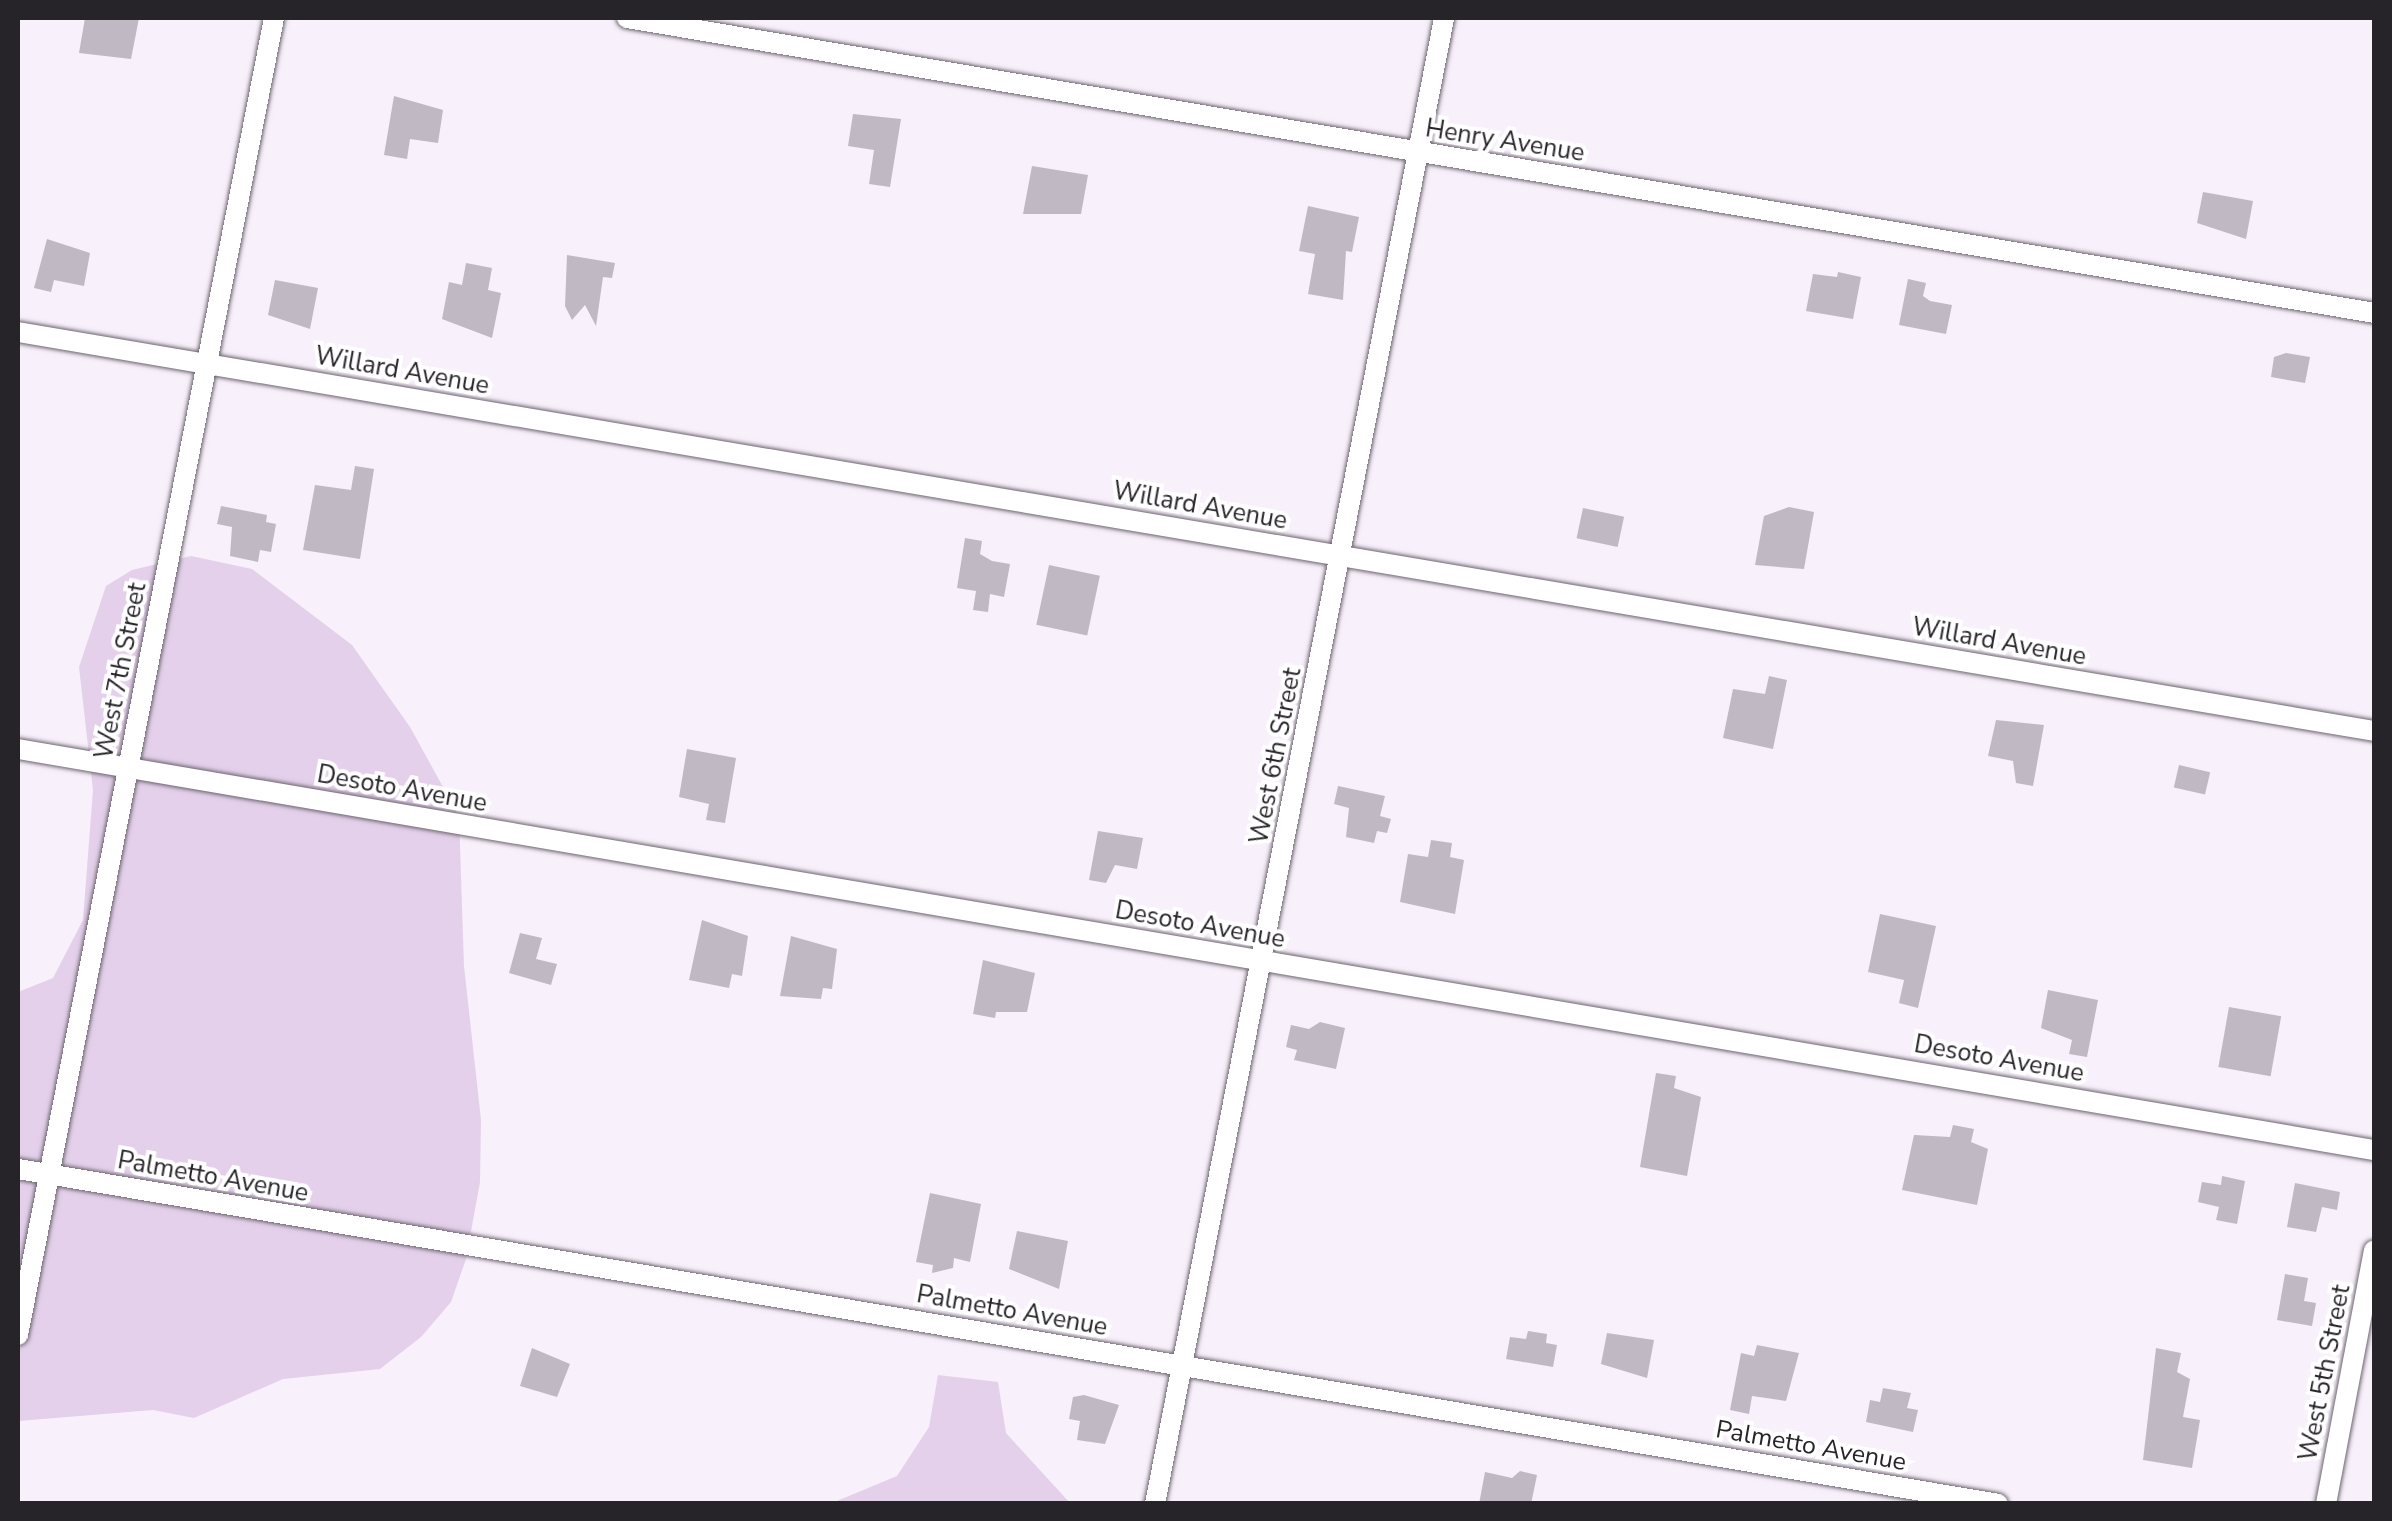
<!DOCTYPE html>
<html>
<head>
<meta charset="utf-8">
<style>
  body { margin:0 }
  #map { position:relative; width:2392px; height:1521px; overflow:hidden; background:#f8f0fb; font-family:"Nunito Sans",sans-serif }
  div>[style] { position:absolute }
  .green>* { inset:0; background:#e4d0eb }
  .building>* { inset:0; background:#c0b8c3; transform-origin:0 0 }
  .roads { filter:drop-shadow(0 0 2px #6c656f) drop-shadow(0 0 2px #6c656f) }
  .minor>* { height:20px; margin:-10px; padding:0 10px; transform-origin:10px; border-radius:10px; background:#fff }
  span { translate:-50% -50%; white-space:nowrap; text-align:center; line-height:1.15; -webkit-text-stroke:8px #fff; paint-order:stroke }
  .street-label { font-size:25px; color:#272429 }
  .frame { position:absolute; inset:0; border:20px solid #272429; pointer-events:none }
</style>
</head>
<body>
<div id="map">
  <div class="green">
    <i style="clip-path:polygon(191px 556px,252px 569px,352px 645px,410px 727px,459px 816px,464px 966px,481px 1120px,480px 1182px,466px 1259px,451px 1302px,421px 1337px,380px 1369px,283px 1379px,194px 1418px,153px 1410px,18px 1421px,18px 992px,53px 978px,83px 920px,93px 790px,79px 667px,106px 586px,132px 570px)"></i>
    <i style="clip-path:polygon(938px 1375px,998px 1382px,1006px 1433px,1070px 1503px,832px 1503px,897px 1476px,929px 1427px)"></i>
  </div>
  <div class="building">
    <i style="clip-path:polygon(85px 18px,139px 18px,131px 59px,79px 53px)"></i>
    <i style="clip-path:polygon(394px 96px,443px 110px,438px 143px,410px 139px,407px 159px,384px 155px)"></i>
    <i style="clip-path:polygon(853px 114px,901px 119px,890px 187px,869px 184px,874px 150px,848px 146px)"></i>
    <i style="clip-path:polygon(1032px 166px,1088px 175px,1081px 214px,1023px 214px)"></i>
    <i style="clip-path:polygon(2203px 192px,2253px 201px,2246px 239px,2197px 223px)"></i>
    <i style="clip-path:polygon(1308px 206px,1359px 217px,1352px 252px,1346px 251px,1343px 300px,1308px 294px,1315px 254px,1299px 251px)"></i>
    <i style="clip-path:polygon(47px 239px,90px 253px,84px 286px,54px 280px,51px 292px,34px 288px)"></i>
    <i style="clip-path:polygon(567px 255px,615px 263px,612px 278px,603px 277px,596px 326px,585px 305px,572px 320px,565px 306px)"></i>
    <i style="clip-path:polygon(466px 263px,492px 268px,488px 290px,501px 293px,492px 338px,442px 319px,449px 282px,462px 285px)"></i>
    <i style="clip-path:polygon(1838px 272px,1861px 277px,1853px 319px,1806px 311px,1813px 274px,1837px 277px)"></i>
    <i style="clip-path:polygon(1908px 279px,1926px 283px,1923px 296px,1930px 301px,1952px 305px,1946px 334px,1899px 325px)"></i>
    <i style="clip-path:polygon(275px 280px,318px 288px,310px 329px,268px 315px)"></i>
    <i style="clip-path:polygon(2286px 353px,2310px 357px,2305px 383px,2271px 377px,2274px 357px)"></i>
    <i style="clip-path:polygon(355px 466px,374px 469px,360px 559px,303px 550px,315px 485px,351px 490px)"></i>
    <i style="clip-path:polygon(221px 506px,267px 515px,266px 522px,276px 524px,271px 552px,260px 550px,258px 562px,230px 556px,232px 527px,217px 524px)"></i>
    <i style="clip-path:polygon(1789px 507px,1814px 512px,1804px 569px,1755px 565px,1764px 516px)"></i>
    <i style="left:1583px;top:508px;width:42px;height:31px;rotate:12deg"></i>
    <i style="clip-path:polygon(965px 538px,982px 541px,980px 554px,992px 561px,1010px 564px,1004px 597px,990px 594px,988px 612px,973px 610px,976px 591px,957px 588px)"></i>
    <i style="left:1049px;top:565px;width:52px;height:61px;rotate:12deg"></i>
    <i style="clip-path:polygon(1769px 676px,1787px 680px,1773px 749px,1723px 738px,1733px 689px,1765px 694px)"></i>
    <i style="clip-path:polygon(1996px 720px,2044px 725px,2033px 786px,2016px 783px,2013px 761px,1988px 756px)"></i>
    <i style="clip-path:polygon(687px 749px,736px 758px,725px 823px,706px 820px,709px 804px,679px 797px)"></i>
    <i style="left:2179px;top:765px;width:32px;height:23px;rotate:13deg"></i>
    <i style="clip-path:polygon(1338px 786px,1385px 796px,1380px 816px,1391px 819px,1387px 833px,1377px 831px,1374px 843px,1346px 837px,1349px 808px,1334px 804px)"></i>
    <i style="clip-path:polygon(1098px 831px,1143px 838px,1137px 869px,1115px 865px,1106px 883px,1089px 880px)"></i>
    <i style="clip-path:polygon(1431px 840px,1452px 843px,1450px 857px,1464px 860px,1455px 914px,1400px 902px,1408px 854px,1428px 857px)"></i>
    <i style="clip-path:polygon(1880px 914px,1936px 926px,1918px 1008px,1899px 1003px,1904px 980px,1868px 972px)"></i>
    <i style="clip-path:polygon(702px 920px,748px 936px,742px 976px,732px 974px,729px 988px,689px 980px)"></i>
    <i style="clip-path:polygon(520px 933px,542px 938px,536px 959px,557px 964px,551px 985px,509px 973px)"></i>
    <i style="clip-path:polygon(791px 936px,837px 949px,832px 989px,823px 988px,821px 999px,780px 996px)"></i>
    <i style="clip-path:polygon(983px 960px,1035px 973px,1027px 1012px,996px 1012px,995px 1018px,973px 1014px)"></i>
    <i style="clip-path:polygon(2048px 990px,2098px 1000px,2087px 1057px,2069px 1054px,2072px 1040px,2041px 1028px)"></i>
    <i style="left:2229px;top:1007px;width:53px;height:61px;rotate:10deg"></i>
    <i style="clip-path:polygon(1320px 1022px,1345px 1028px,1336px 1069px,1294px 1060px,1297px 1050px,1286px 1047px,1291px 1025px,1309px 1029px)"></i>
    <i style="clip-path:polygon(1656px 1073px,1676px 1076px,1674px 1088px,1701px 1097px,1687px 1176px,1640px 1167px)"></i>
    <i style="clip-path:polygon(1953px 1125px,1974px 1129px,1971px 1142px,1988px 1149px,1977px 1205px,1902px 1190px,1914px 1135px,1950px 1137px)"></i>
    <i style="clip-path:polygon(2222px 1176px,2245px 1181px,2237px 1224px,2216px 1220px,2219px 1207px,2198px 1202px,2202px 1182px,2221px 1185px)"></i>
    <i style="clip-path:polygon(2295px 1183px,2340px 1192px,2337px 1210px,2322px 1207px,2316px 1232px,2287px 1227px)"></i>
    <i style="clip-path:polygon(930px 1193px,981px 1204px,970px 1262px,954px 1258px,953px 1268px,932px 1273px,933px 1265px,916px 1262px)"></i>
    <i style="clip-path:polygon(1017px 1231px,1068px 1241px,1059px 1289px,1009px 1269px)"></i>
    <i style="clip-path:polygon(2285px 1274px,2308px 1278px,2304px 1301px,2316px 1303px,2312px 1326px,2277px 1320px)"></i>
    <i style="clip-path:polygon(1528px 1331px,1547px 1334px,1546px 1343px,1557px 1345px,1553px 1367px,1506px 1359px,1510px 1337px,1526px 1339px)"></i>
    <i style="clip-path:polygon(1607px 1333px,1654px 1340px,1647px 1378px,1601px 1364px)"></i>
    <i style="clip-path:polygon(1757px 1345px,1799px 1353px,1786px 1401px,1752px 1396px,1749px 1414px,1730px 1410px,1741px 1353px,1754px 1356px)"></i>
    <i style="clip-path:polygon(532px 1348px,570px 1364px,557px 1397px,520px 1386px)"></i>
    <i style="clip-path:polygon(2156px 1348px,2181px 1353px,2177px 1372px,2190px 1379px,2183px 1417px,2200px 1420px,2192px 1468px,2143px 1460px)"></i>
    <i style="clip-path:polygon(1883px 1388px,1911px 1393px,1907px 1408px,1918px 1410px,1913px 1432px,1866px 1422px,1870px 1400px,1880px 1402px)"></i>
    <i style="clip-path:polygon(1084px 1395px,1119px 1405px,1105px 1444px,1077px 1440px,1080px 1421px,1069px 1419px,1073px 1397px)"></i>
    <i style="clip-path:polygon(1520px 1471px,1537px 1475px,1531px 1504px,1479px 1504px,1485px 1472px,1512px 1478px)"></i>
  </div>
  <div class="roads">
    <div class="minor">
      <i style="left:627px;top:18px;width:1772px;rotate:9.58deg"></i>
      <i style="left:18px;top:332px;width:2390px;rotate:9.61deg"></i>
      <i style="left:18px;top:749px;width:2390px;rotate:9.66deg"></i>
      <i style="left:18px;top:1169px;width:2008px;rotate:9.6deg"></i>
      <i style="left:18px;top:1335px;width:1342px;rotate:-79deg"></i>
      <i style="left:1155px;top:1504px;width:1514px;rotate:-78.99deg"></i>
      <i style="left:2326px;top:1504px;width:258px;rotate:-79.3deg"></i>
    </div>
  </div>
  <div class="street-label">
    <span style="left:1505px;top:141px;rotate:9deg">Henry Avenue</span>
    <span style="left:402px;top:371px;rotate:10deg">Willard Avenue</span>
    <span style="left:1200px;top:506px;rotate:10deg">Willard Avenue</span>
    <span style="left:1999px;top:642px;rotate:10deg">Willard Avenue</span>
    <span style="left:121px;top:671px;rotate:-79deg">West 7th Street</span>
    <span style="left:1276px;top:756px;rotate:-79deg">West 6th Street</span>
    <span style="left:402px;top:789px;rotate:10deg">Desoto Avenue</span>
    <span style="left:1200px;top:925px;rotate:10deg">Desoto Avenue</span>
    <span style="left:1999px;top:1059px;rotate:10deg">Desoto Avenue</span>
    <span style="left:213px;top:1177px;rotate:10deg">Palmetto Avenue</span>
    <span style="left:1012px;top:1311px;rotate:10deg">Palmetto Avenue</span>
    <span style="left:2325px;top:1373px;rotate:-79deg">West 5th Street</span>
    <span style="left:1811px;top:1446px;rotate:10deg">Palmetto Avenue</span>
  </div>
  <div class="frame"></div>
</div>
</body>
</html>
